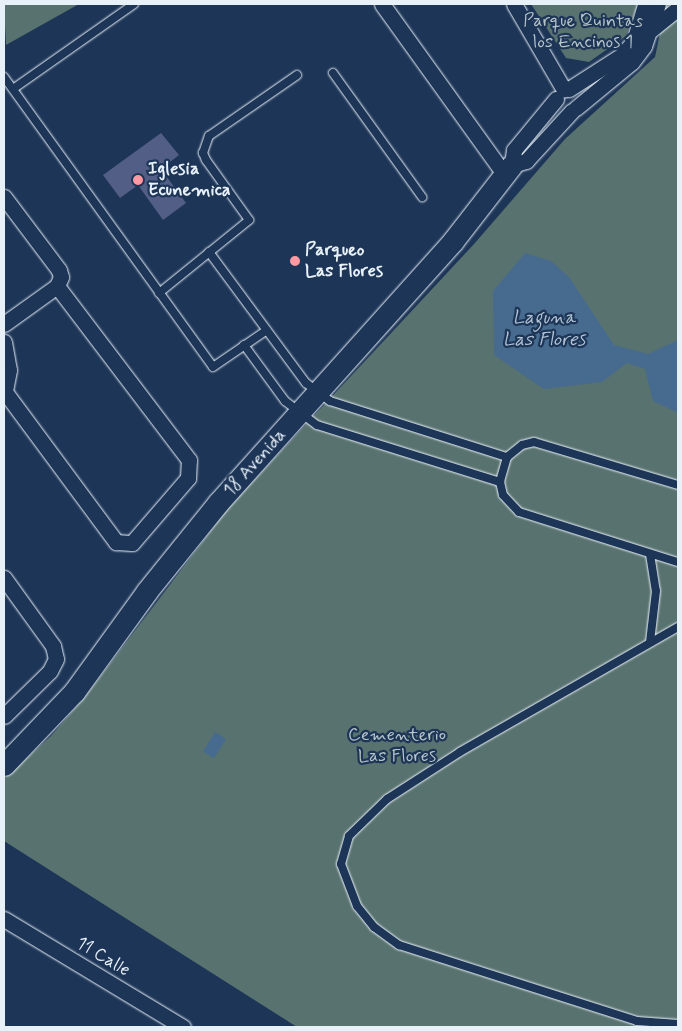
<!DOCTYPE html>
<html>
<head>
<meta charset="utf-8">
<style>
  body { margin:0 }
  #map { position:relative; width:682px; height:1031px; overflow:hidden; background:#1d3557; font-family:Mynerve,sans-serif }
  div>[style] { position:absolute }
  .green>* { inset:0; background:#58726f }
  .water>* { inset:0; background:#476b8e; transform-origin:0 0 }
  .building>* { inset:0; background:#535e86 }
  .roads { filter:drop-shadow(0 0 1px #e8f1f8) drop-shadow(0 0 1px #e8f1f8) }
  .lane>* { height:8px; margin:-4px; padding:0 4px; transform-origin:4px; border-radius:4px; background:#1d3557 }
  .street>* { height:15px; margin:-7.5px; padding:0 7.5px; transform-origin:7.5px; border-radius:7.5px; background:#1d3557 }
  .secondary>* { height:21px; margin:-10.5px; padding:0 10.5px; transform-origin:10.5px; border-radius:10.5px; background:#1d3557 }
  .dots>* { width:14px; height:14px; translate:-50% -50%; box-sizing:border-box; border:2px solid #1d3557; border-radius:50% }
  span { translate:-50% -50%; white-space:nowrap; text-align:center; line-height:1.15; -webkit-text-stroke:4.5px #1d3557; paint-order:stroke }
  .park-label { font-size:18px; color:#b6c5c8 }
  .poi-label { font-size:18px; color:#e8f1f8; font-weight:700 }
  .left { translate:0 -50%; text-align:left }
  .street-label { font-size:18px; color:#e8f1f8 }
  .water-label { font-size:19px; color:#b0c2d3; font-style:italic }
  .frame { position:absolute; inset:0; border:5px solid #e8f1f8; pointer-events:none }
</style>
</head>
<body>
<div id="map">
  <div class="green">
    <i style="clip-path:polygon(4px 4px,79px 4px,6px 45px)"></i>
    <i style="clip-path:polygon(531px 4px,638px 4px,626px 36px,589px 62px,566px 58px)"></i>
    <i style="clip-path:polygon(666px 4px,678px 4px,678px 1027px,297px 1027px,4px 841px,4px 779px,51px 736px,84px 698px,229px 507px,474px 244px,565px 139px,655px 57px)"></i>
  </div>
  <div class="water">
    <i style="clip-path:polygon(525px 253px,551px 261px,569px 277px,614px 345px,648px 354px,678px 340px,678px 413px,653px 401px,645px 369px,627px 363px,602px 382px,544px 389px,494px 355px,493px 291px)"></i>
    <i style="left:215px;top:732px;width:13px;height:23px;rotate:32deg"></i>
  </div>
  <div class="building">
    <i style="clip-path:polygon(161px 133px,179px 155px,161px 169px,186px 203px,163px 220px,138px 185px,120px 198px,103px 175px)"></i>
  </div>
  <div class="roads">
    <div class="lane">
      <i style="left:333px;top:73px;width:153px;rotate:54.3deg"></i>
      <i style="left:4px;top:77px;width:357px;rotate:54.2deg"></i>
      <i style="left:213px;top:367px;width:65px;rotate:-34.4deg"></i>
      <i style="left:13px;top:89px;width:148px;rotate:-35.1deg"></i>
      <i style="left:209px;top:252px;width:163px;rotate:53.5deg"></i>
      <i style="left:306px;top:383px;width:30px;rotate:37deg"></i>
      <i style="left:330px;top:401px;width:186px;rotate:17.6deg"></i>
      <i style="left:159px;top:293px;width:116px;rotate:-39deg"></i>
      <i style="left:249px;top:220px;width:74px;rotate:-125.6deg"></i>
      <i style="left:206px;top:160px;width:8px;rotate:-113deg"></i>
      <i style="left:203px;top:153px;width:18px;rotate:-71deg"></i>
      <i style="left:209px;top:136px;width:107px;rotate:-34.7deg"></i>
      <i style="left:244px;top:345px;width:69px;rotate:53.8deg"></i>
      <i style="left:285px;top:401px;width:40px;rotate:37deg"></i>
      <i style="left:317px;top:425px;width:192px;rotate:17.3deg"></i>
      <i style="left:678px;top:485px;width:150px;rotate:-163.4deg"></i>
      <i style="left:534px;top:442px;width:12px;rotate:166deg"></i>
      <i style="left:522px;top:445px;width:19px;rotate:141deg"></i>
      <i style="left:507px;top:457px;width:26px;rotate:106deg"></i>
      <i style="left:500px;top:482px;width:13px;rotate:77deg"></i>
      <i style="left:503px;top:495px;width:23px;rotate:47deg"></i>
      <i style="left:519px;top:512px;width:167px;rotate:17.5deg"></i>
      <i style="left:650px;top:554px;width:37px;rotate:81deg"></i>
      <i style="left:656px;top:591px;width:51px;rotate:96.7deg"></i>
      <i style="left:678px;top:627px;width:251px;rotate:150.2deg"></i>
      <i style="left:460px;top:752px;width:87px;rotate:147.2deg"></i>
      <i style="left:387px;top:799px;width:53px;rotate:135.8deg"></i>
      <i style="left:349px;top:836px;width:29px;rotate:106deg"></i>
      <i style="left:341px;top:864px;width:45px;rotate:69.1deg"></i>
      <i style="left:357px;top:906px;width:27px;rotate:51deg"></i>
      <i style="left:374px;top:927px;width:31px;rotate:36deg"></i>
      <i style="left:399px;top:945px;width:250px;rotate:17.7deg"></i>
      <i style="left:637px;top:1021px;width:41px;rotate:4.2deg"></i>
    </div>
    <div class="street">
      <i style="left:382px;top:4px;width:211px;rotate:54.3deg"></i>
      <i style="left:514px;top:4px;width:99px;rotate:59.8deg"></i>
      <i style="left:651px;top:30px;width:35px;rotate:-39deg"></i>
      <i style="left:569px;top:89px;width:63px;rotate:-32.7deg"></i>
      <i style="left:622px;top:55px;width:18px;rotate:-49deg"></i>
      <i style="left:634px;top:41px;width:39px;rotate:-73deg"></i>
      <i style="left:556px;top:99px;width:66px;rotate:129.5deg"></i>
      <i style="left:514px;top:150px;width:15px;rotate:98deg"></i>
      <i style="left:512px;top:165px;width:15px;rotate:-16deg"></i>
      <i style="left:526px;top:161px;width:68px;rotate:-47.4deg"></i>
      <i style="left:576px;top:108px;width:72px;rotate:-39.4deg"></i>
      <i style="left:632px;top:62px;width:20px;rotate:-53deg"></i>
      <i style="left:644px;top:46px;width:44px;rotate:-71.6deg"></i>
      <i style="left:4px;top:197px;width:91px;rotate:53deg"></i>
      <i style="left:59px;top:270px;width:7px;rotate:74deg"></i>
      <i style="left:61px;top:277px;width:10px;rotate:114deg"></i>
      <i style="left:57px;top:286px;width:65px;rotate:144.4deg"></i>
      <i style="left:4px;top:342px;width:28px;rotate:80deg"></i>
      <i style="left:9px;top:370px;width:25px;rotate:101deg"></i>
      <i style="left:5px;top:392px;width:187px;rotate:53.5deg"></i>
      <i style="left:116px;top:542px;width:16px;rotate:4deg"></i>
      <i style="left:132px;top:543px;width:86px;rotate:-49.3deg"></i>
      <i style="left:188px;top:478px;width:18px;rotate:-87deg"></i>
      <i style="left:189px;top:460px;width:218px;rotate:-127.2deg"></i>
      <i style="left:4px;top:578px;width:84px;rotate:54.2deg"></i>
      <i style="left:53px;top:646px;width:13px;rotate:77deg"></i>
      <i style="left:56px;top:659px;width:13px;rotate:117deg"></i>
      <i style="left:50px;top:671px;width:64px;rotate:135.6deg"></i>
      <i style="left:4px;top:919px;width:209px;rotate:31.1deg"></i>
    </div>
    <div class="secondary">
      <i style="left:4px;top:765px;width:101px;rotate:-46.2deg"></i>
      <i style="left:74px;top:692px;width:125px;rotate:-54.1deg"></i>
      <i style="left:147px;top:591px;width:113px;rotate:-51.1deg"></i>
      <i style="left:218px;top:503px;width:352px;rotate:-48.1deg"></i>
      <i style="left:453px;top:241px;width:96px;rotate:-52.2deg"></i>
    </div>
  </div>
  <div class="dots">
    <i style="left:138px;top:180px;background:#ff9aa2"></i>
    <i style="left:295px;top:261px;background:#ff9aa2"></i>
  </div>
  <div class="park-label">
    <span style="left:583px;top:32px">Parque Quintas<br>los Encinos 1</span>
    <span style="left:397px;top:746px">Cementerio<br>Las Flores</span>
  </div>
  <div class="poi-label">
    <span class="left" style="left:148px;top:180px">Iglesia<br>Ecunemica</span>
    <span class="left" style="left:305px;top:261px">Parqueo<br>Las Flores</span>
  </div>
  <div class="street-label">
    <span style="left:255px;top:463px;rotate:-48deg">18 Avenida</span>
    <span style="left:103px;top:957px;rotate:31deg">11 Calle</span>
  </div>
  <div class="water-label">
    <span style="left:544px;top:329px">Laguna<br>Las Flores</span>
  </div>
  <div class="frame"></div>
</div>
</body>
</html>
